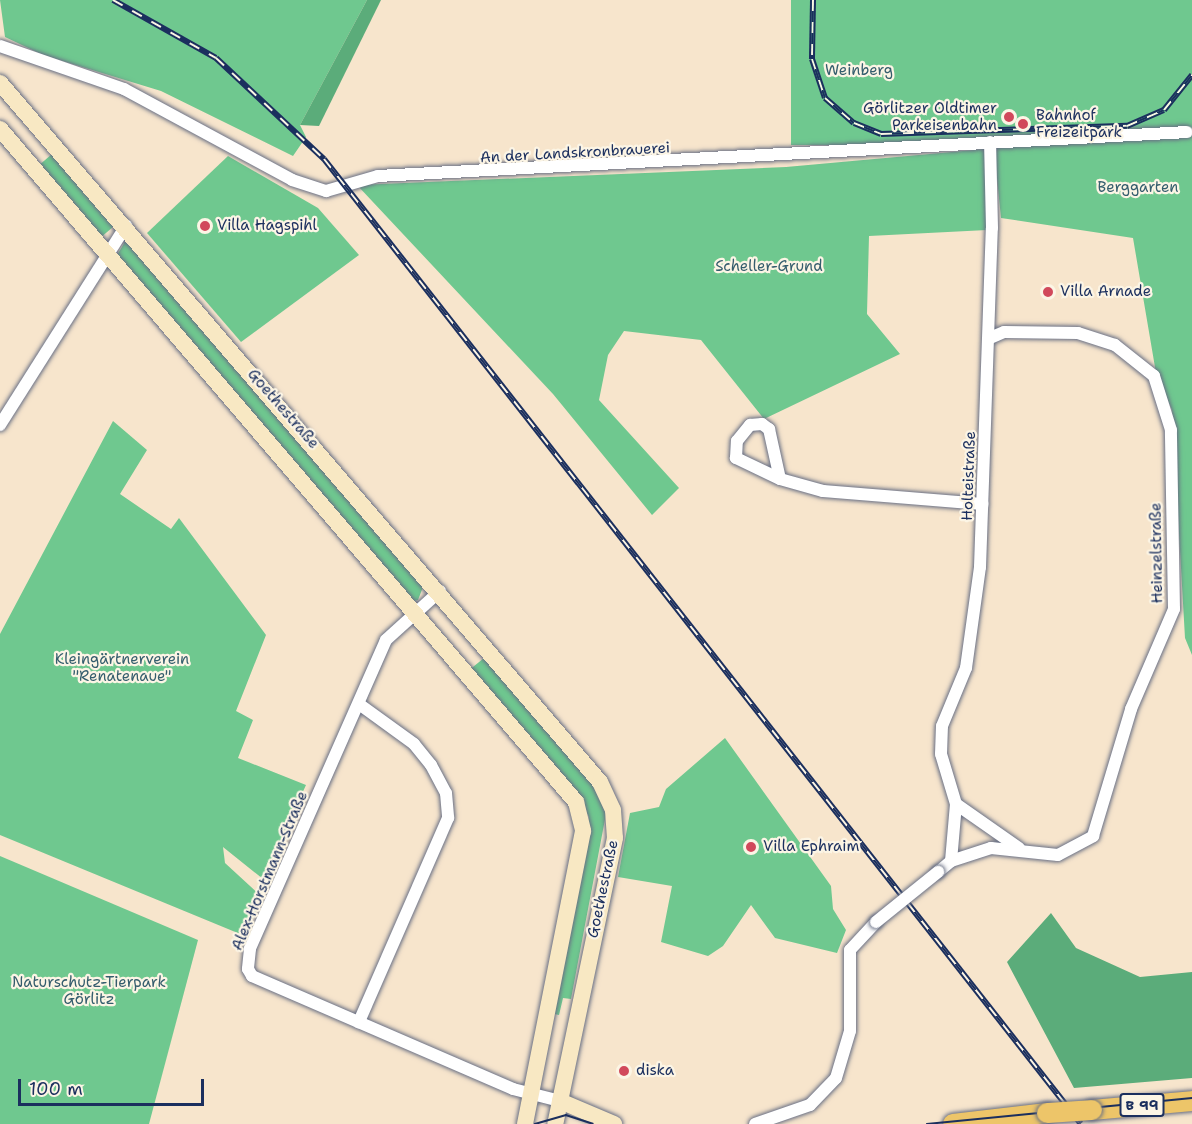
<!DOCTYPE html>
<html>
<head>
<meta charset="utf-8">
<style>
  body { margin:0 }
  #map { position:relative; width:1192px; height:1124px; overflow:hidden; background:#f7e5cc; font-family:"Shantell Sans",sans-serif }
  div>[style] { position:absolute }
  .green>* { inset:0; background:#6fc88f; transform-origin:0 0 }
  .forest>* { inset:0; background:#5bac7a }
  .roads { filter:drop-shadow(0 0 2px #686f84) drop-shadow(0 0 2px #686f84) }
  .street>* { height:12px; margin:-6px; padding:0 6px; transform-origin:6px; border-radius:6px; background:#fff }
  .secondary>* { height:16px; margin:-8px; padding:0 8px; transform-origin:8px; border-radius:8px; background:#f8e8c3 }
  .primary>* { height:20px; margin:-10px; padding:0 10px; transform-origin:10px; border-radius:10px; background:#edc569 }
  .tram>* { height:1.5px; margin:-0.75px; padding:0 0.75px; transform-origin:0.75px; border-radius:0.75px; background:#1b2f5e }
  .rail>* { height:6px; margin-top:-3px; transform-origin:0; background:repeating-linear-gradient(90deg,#fcf5e5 0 11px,#1b2f5e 0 22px); box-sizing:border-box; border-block:2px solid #1b2f5e }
  .bridges { filter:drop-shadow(0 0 2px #686f84) drop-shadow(0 0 2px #686f84) }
  .street-bridge>* { height:12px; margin:-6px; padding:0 6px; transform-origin:6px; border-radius:6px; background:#fff }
  .primary-bridge>* { height:20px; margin:-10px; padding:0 10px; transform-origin:10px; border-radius:10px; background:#edc569 }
  .dots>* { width:16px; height:16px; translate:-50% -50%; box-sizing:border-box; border:3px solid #fcf5e5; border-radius:50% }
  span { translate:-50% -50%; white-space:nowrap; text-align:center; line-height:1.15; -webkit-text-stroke:4.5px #fcf5e5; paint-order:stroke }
  .shield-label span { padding:2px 4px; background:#fcf5e5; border:2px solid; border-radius:4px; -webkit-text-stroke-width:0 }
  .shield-label { font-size:14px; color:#1b2f5e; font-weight:700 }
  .park-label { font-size:15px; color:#345d6d }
  .poi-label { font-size:15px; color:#1b2f5e }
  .right { translate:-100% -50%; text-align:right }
  .left { translate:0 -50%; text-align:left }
  .street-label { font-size:15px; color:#1b2f5e }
  .scale { position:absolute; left:18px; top:1079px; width:186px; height:27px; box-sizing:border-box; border:3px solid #1b2f5e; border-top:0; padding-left:8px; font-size:18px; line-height:21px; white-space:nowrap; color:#1b2f5e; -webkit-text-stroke:4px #fcf5e5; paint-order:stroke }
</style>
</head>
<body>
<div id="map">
  <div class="green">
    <i style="clip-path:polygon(0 0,367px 0,300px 125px,306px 137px,293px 156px,161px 91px,43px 55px,5px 37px)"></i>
    <i style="left:791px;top:0;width:401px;height:145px"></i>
    <i style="clip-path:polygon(1192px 136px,1192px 655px,1185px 638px,1172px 410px,1156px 373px,1133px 238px,1001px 218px,994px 148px)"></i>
    <i style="clip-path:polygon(985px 149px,987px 230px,869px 236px,867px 314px,900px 354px,764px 419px,701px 340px,624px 331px,608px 355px,599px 400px,679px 488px,652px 515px,553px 394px,357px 185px,786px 167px)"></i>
    <i style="left:52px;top:154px;width:95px;height:18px;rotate:49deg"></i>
    <i style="clip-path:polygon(228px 156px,318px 208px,359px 255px,241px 342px,147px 233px)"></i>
    <i style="clip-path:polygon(126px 240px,423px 587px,418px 600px,414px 601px,116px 257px)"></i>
    <i style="clip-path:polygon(113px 421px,147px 450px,120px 494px,171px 529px,179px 518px,266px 635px,236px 711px,253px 720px,238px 758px,306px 785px,263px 879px,223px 847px,225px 863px,262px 897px,245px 936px,0 835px,0 634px)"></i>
    <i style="clip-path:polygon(484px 658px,595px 787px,606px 814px,571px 999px,563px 998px,559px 1015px,550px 1013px,589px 817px,576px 795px,468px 671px)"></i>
    <i style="clip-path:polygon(725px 738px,831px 886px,833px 909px,846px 930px,837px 953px,775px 938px,751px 905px,723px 946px,708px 956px,661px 942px,672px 886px,618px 877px,630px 813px,659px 807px,666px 789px)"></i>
    <i style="clip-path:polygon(0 856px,198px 940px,149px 1124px,0 1124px)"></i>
  </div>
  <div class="forest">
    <i style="clip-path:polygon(367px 0,381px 0,319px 126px,300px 125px)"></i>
    <i style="clip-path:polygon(1051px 913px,1076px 948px,1140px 977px,1192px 972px,1192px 1078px,1074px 1088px,1007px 962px)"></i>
  </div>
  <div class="roads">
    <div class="street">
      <i style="left:0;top:46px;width:131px;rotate:19.1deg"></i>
      <i style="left:124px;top:89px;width:191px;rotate:28.4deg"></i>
      <i style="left:292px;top:180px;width:36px;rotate:18deg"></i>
      <i style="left:326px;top:191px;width:54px;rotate:-16.1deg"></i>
      <i style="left:378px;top:176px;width:810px;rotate:-3.11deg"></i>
      <i style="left:0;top:425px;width:236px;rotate:-57.7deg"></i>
      <i style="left:780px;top:479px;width:49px;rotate:-154.5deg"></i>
      <i style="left:736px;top:458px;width:17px;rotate:-87deg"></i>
      <i style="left:737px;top:441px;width:21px;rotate:-51deg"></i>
      <i style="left:750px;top:425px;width:12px;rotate:-5deg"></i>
      <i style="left:762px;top:424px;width:9px;rotate:36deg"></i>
      <i style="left:769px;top:429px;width:51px;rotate:77.6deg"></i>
      <i style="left:780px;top:479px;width:45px;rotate:15.6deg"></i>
      <i style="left:823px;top:491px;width:160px;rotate:4.7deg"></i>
      <i style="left:440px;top:591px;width:73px;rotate:137.8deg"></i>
      <i style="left:386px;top:640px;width:338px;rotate:113.8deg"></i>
      <i style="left:250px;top:949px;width:20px;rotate:96deg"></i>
      <i style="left:248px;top:969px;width:8px;rotate:60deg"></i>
      <i style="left:252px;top:976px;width:284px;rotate:23.4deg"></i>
      <i style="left:513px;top:1089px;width:49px;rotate:14.3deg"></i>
      <i style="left:359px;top:704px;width:68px;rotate:36deg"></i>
      <i style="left:414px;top:744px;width:27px;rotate:51deg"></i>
      <i style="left:431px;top:765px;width:32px;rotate:62deg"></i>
      <i style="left:446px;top:793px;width:25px;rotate:85deg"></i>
      <i style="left:448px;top:818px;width:223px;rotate:113.6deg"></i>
      <i style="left:956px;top:804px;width:77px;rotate:34.9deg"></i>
      <i style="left:951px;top:861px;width:57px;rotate:-85deg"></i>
      <i style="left:956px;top:804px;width:52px;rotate:-106.7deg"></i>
      <i style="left:941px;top:754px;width:28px;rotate:-88deg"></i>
      <i style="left:942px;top:726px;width:63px;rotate:-67.5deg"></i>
      <i style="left:966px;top:668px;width:102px;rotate:-82.1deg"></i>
      <i style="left:980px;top:567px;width:339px;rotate:-88deg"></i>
      <i style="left:992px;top:228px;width:86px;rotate:-91.3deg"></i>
      <i style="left:938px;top:872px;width:17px;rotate:-40deg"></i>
      <i style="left:951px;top:861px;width:42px;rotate:-18deg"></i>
      <i style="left:991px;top:848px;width:67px;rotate:6deg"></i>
      <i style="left:1058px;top:855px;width:40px;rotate:-28deg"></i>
      <i style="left:1093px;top:836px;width:133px;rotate:-73.3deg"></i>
      <i style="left:1131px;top:709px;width:109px;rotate:-66.7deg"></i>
      <i style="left:1174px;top:609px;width:179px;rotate:-91deg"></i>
      <i style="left:1171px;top:430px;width:57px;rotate:-107.5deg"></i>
      <i style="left:1154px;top:376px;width:50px;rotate:-141.5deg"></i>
      <i style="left:1115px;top:345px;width:39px;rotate:-162deg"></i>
      <i style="left:1078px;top:333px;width:74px;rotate:-179.2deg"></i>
      <i style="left:1004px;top:332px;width:15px;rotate:157deg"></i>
      <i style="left:755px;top:1124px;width:58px;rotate:-19.1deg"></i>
      <i style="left:810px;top:1105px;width:37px;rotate:-46deg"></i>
      <i style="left:836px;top:1078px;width:49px;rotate:-73.4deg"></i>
      <i style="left:850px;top:1031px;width:81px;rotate:-90deg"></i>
      <i style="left:850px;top:950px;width:38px;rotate:-47deg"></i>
    </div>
    <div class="secondary">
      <i style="left:0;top:83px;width:921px;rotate:49.36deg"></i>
      <i style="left:600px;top:782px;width:31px;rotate:65deg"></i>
      <i style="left:613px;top:810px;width:28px;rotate:86deg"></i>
      <i style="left:615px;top:838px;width:292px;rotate:101.8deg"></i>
      <i style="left:0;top:129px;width:886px;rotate:49.44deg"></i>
      <i style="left:576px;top:802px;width:30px;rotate:76deg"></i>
      <i style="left:583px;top:831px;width:299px;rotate:101.2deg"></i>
      <i style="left:560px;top:1101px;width:59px;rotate:23.1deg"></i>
    </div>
    <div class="primary">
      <i style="left:1092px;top:1110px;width:100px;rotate:-5.1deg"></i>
      <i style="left:953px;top:1124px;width:95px;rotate:-6.7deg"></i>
    </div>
  </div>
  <div class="tram">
    <i style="left:535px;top:1124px;width:32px;rotate:-16deg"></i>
    <i style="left:566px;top:1115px;width:28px;rotate:18deg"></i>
    <i style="left:927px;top:1124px;width:266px;rotate:-5.6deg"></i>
  </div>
  <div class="rail">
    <i style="left:113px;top:0;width:118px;rotate:29.4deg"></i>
    <i style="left:216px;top:58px;width:148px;rotate:43.1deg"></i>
    <i style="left:324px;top:159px;width:1226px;rotate:51.89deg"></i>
    <i style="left:813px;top:0;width:59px;rotate:91deg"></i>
    <i style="left:812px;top:59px;width:41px;rotate:71.6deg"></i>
    <i style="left:825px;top:98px;width:38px;rotate:41deg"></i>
    <i style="left:854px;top:123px;width:29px;rotate:22deg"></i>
    <i style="left:881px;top:134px;width:246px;rotate:-1.9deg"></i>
    <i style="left:1127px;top:126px;width:40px;rotate:-23.4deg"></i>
    <i style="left:1164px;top:110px;width:45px;rotate:-51.3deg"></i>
  </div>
  <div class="bridges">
    <div class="street-bridge">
      <i style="left:876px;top:922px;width:80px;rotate:-38.9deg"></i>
    </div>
    <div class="primary-bridge">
      <i style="left:1047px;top:1113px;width:45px;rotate:-3.8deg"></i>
    </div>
  </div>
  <div class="dots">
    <i style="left:1009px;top:117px;background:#d1495b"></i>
    <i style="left:1023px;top:124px;background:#d1495b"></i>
    <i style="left:205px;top:226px;background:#d1495b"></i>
    <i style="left:1048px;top:292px;background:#d1495b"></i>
    <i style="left:751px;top:847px;background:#d1495b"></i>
    <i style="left:624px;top:1071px;background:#d1495b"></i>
  </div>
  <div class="shield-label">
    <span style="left:1142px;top:1105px">B 99</span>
  </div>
  <div class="park-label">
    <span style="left:859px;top:71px">Weinberg</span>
    <span style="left:1138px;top:188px">Berggarten</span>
    <span style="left:769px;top:267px">Scheller-Grund</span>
    <span style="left:122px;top:668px">Kleingärtnerverein<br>"Renatenaue"</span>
    <span style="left:89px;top:991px">Naturschutz-Tierpark<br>Görlitz</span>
  </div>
  <div class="poi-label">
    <span class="right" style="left:997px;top:117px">Görlitzer Oldtimer<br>Parkeisenbahn</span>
    <span class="left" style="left:1036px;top:124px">Bahnhof<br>Freizeitpark</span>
    <span class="left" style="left:217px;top:226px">Villa Hagspihl</span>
    <span class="left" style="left:1060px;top:292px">Villa Arnade</span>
    <span class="left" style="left:763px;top:847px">Villa Ephraim</span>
    <span class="left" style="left:636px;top:1071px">diska</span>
  </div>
  <div class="street-label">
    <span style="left:575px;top:153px;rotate:-3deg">An der Landskronbrauerei</span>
    <span style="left:283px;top:409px;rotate:49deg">Goethestraße</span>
    <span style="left:969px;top:476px;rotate:-88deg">Holteistraße</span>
    <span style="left:1157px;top:553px;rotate:-91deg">Heinzelstraße</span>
    <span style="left:270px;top:871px;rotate:-67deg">Alex-Horstmann-Straße</span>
    <span style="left:603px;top:889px;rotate:-78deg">Goethestraße</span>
  </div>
  <div class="scale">100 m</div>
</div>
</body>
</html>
